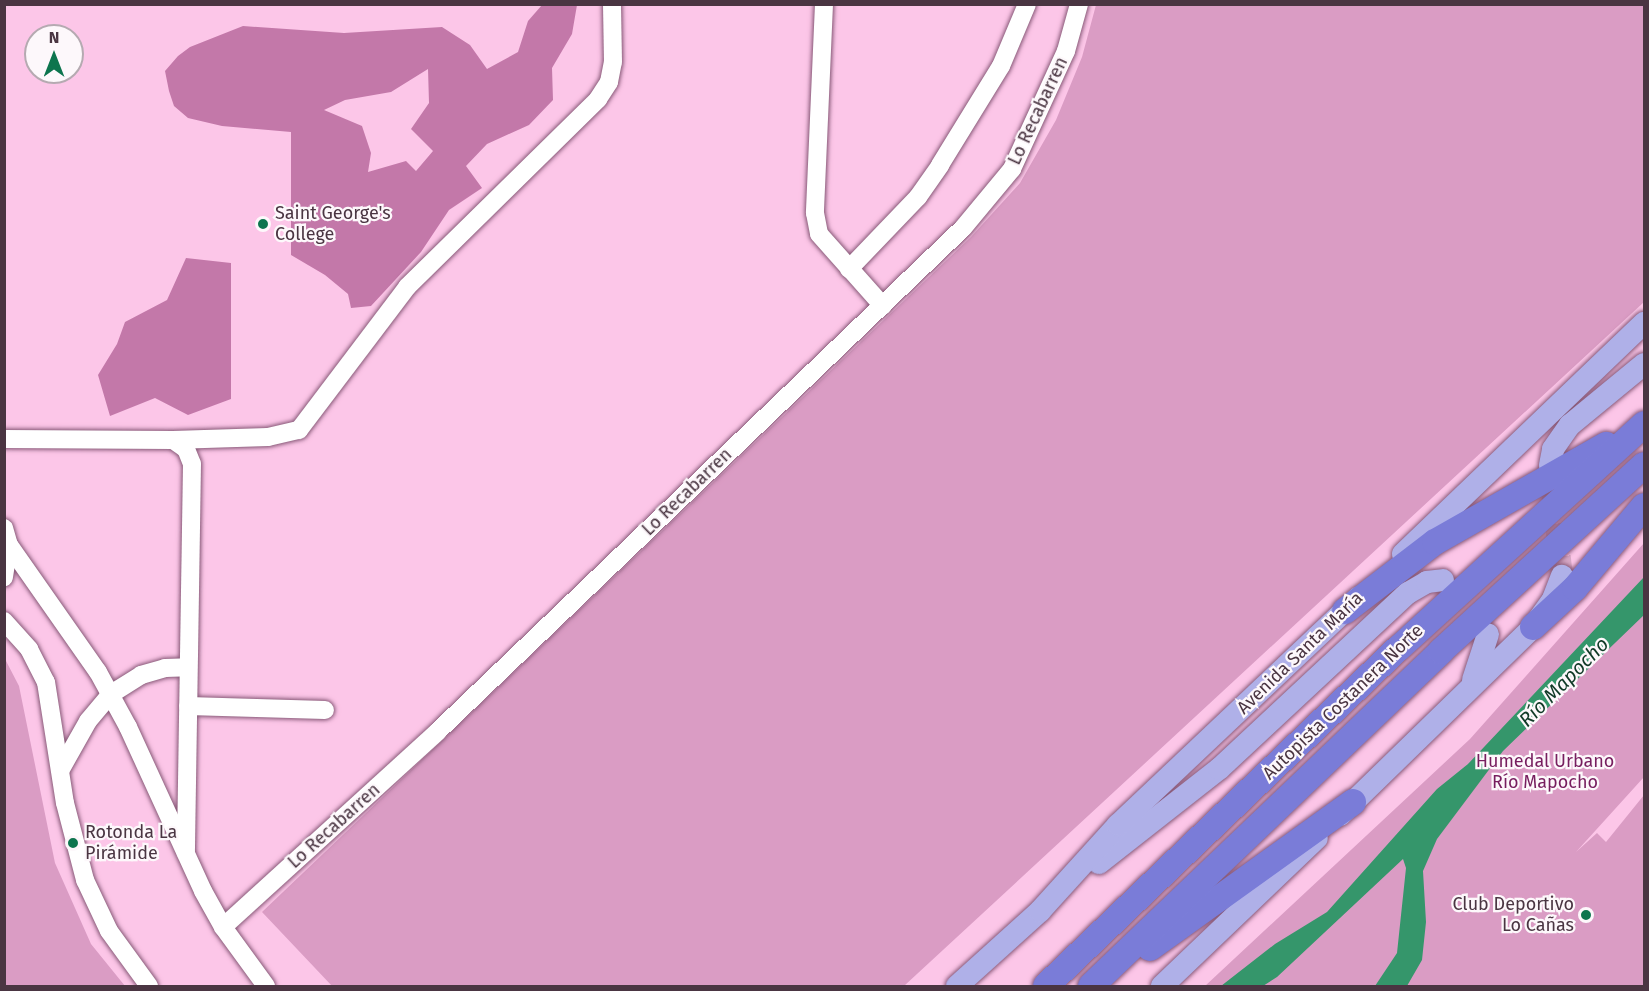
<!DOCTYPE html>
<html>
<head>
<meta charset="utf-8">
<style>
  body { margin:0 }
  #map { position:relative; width:1649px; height:991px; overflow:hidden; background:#fcc6e8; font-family:"Fira Sans",sans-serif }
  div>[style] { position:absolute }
  .green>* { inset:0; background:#da9cc4 }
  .forest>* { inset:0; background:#c378a9 }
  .water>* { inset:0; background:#35966b }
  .major-tunnel>* { height:22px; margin-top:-11px; transform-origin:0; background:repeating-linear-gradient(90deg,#d8a9c7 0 22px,transparent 0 33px) }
  .roads { filter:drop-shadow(0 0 2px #885978) drop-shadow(0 0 2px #885978) }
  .minor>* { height:18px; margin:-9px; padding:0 9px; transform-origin:9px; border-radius:9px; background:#fff }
  .major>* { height:22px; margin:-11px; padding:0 11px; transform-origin:11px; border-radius:11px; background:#afb0e8 }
  .highway>* { height:26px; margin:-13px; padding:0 13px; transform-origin:13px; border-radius:13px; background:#7a7cd8 }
  .dots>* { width:16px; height:16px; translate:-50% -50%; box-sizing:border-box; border:3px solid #fdf8fb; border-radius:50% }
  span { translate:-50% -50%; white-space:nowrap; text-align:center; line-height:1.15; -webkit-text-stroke:4.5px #fdf8fb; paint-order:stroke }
  .street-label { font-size:18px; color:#4a3542 }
  .poi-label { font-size:18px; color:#4a3542 }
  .left { translate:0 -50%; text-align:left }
  .right { translate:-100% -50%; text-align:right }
  .park-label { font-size:18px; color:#771e5f }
  .water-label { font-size:20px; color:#103a27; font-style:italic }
  .frame { position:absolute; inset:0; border:6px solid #4a3542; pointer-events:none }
  .north { position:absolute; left:24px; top:24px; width:60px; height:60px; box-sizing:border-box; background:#fdf8fb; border:2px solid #b5aab1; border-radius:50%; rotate:0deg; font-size:16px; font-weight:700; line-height:24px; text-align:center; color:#4a3542 }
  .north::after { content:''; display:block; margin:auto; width:21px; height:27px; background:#0d754e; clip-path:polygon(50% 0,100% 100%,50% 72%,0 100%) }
</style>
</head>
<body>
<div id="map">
  <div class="green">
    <i style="clip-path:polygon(1096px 5px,1644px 5px,1644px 302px,904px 986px,332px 986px,262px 912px,971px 237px,1020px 183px,1056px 120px,1082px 57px)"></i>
    <i style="clip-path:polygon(1644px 543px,1644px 777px,1576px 852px,1597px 833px,1606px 842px,1644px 795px,1644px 986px,1205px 986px,1470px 739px)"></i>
    <i style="clip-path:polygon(5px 659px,19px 686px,55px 863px,91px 944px,125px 986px,5px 986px)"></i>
  </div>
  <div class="forest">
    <i style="clip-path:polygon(evenodd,542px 5px,577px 5px,572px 34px,552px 68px,553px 100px,529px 125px,487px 144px,466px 166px,482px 188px,449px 210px,421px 252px,371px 306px,351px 308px,348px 294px,325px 275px,291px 255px,291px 132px,222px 126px,188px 118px,174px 106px,169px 91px,165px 71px,178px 56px,190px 47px,243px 26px,344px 33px,442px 27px,470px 45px,487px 69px,518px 52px,528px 21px,542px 5px,428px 69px,429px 103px,411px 129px,433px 151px,416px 171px,406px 161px,368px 172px,371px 153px,362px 126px,324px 110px,345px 100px,391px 92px,428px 69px)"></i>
    <i style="clip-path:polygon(186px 258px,231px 263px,231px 399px,188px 415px,155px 398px,110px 416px,98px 375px,117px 344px,125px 322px,167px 300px)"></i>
  </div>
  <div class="water">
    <i style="clip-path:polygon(1644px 577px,1644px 615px,1503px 751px,1437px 839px,1423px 871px,1426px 922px,1422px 960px,1407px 986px,1375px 986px,1397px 953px,1406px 868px,1403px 859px,1277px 977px,1263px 986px,1221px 986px,1275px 944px,1327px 912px,1437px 789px,1468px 764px)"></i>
  </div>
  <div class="major-tunnel">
    <i style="left:1552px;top:491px;width:86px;rotate:83.3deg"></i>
  </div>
  <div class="roads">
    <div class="minor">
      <i style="left:824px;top:4px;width:209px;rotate:92.5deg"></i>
      <i style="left:815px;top:213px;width:21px;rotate:79deg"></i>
      <i style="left:819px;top:234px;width:96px;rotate:48.4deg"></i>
      <i style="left:849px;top:269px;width:100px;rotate:-46.2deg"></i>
      <i style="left:918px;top:197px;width:39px;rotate:-55deg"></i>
      <i style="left:940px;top:165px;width:116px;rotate:-58.4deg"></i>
      <i style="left:1001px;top:66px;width:67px;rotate:-67.2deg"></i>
      <i style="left:4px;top:439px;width:169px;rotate:0.3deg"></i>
      <i style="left:173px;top:440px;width:16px;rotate:35deg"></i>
      <i style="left:186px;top:449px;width:16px;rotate:68deg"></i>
      <i style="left:192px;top:464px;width:389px;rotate:90.9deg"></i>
      <i style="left:173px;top:440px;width:95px;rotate:-1.8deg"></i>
      <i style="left:268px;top:437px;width:32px;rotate:-13deg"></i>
      <i style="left:299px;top:430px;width:179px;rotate:-52.9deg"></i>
      <i style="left:407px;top:287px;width:268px;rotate:-44.5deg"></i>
      <i style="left:598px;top:99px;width:20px;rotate:-57deg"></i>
      <i style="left:609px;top:82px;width:20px;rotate:-79deg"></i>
      <i style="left:613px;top:62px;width:58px;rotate:-91deg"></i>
      <i style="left:4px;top:528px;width:18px;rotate:74deg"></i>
      <i style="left:9px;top:545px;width:33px;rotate:99deg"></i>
      <i style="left:9px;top:545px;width:155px;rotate:55deg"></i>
      <i style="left:98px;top:672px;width:63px;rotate:61.4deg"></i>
      <i style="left:128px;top:727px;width:180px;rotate:65.4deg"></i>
      <i style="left:203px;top:891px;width:41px;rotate:60.9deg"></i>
      <i style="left:223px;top:927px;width:73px;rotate:53.9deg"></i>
      <i style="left:4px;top:621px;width:38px;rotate:48deg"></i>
      <i style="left:29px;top:649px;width:37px;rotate:63deg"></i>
      <i style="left:46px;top:682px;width:122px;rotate:81.1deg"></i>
      <i style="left:65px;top:803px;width:80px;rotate:75.4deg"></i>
      <i style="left:85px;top:880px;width:56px;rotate:64.8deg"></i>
      <i style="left:109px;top:931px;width:68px;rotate:54deg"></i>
      <i style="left:188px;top:706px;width:137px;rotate:1.7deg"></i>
      <i style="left:61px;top:769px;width:55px;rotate:-60.6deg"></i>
      <i style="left:88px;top:721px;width:35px;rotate:-50deg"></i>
      <i style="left:111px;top:694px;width:36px;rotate:-32deg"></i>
      <i style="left:141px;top:675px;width:25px;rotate:-16deg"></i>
      <i style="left:165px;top:668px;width:23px;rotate:-2deg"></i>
      <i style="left:223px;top:927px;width:290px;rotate:-42.3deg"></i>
      <i style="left:437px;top:732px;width:728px;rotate:-43.78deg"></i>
      <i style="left:963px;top:228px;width:77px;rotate:-50.3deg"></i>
      <i style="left:1012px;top:169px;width:130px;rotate:-65.4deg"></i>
      <i style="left:1066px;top:51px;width:49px;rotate:-74.5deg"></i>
    </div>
    <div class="major">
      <i style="left:1550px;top:465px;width:16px;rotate:-79deg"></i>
      <i style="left:1553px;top:449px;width:29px;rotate:-55deg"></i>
      <i style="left:1570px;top:425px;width:96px;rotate:-39.5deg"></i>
      <i style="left:1403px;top:554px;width:334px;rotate:-43.8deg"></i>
      <i style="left:1473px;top:680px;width:48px;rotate:-71.9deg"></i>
      <i style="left:1340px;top:815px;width:269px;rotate:-44.2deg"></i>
      <i style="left:1533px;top:627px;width:34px;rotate:-54deg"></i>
      <i style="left:1553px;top:599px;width:25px;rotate:-69deg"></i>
      <i style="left:1099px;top:863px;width:152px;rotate:-38.1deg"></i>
      <i style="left:1219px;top:769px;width:258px;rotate:-43deg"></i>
      <i style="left:1408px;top:593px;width:22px;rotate:-30deg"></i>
      <i style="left:1427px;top:582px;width:16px;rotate:-7deg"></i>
      <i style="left:957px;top:986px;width:112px;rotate:-42.1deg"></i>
      <i style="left:1040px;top:911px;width:116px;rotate:-47.8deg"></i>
      <i style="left:1118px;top:825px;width:330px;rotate:-43.4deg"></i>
      <i style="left:1162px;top:986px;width:214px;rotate:-43.7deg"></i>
    </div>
    <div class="highway">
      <i style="left:1345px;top:611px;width:113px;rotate:-37.5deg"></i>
      <i style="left:1435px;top:542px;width:197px;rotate:-29.6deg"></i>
      <i style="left:1533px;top:627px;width:57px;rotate:-42.9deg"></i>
      <i style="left:1575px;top:588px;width:107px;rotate:-49.9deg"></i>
      <i style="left:1150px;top:948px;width:250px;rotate:-35.7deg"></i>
      <i style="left:1046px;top:986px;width:489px;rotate:-43.8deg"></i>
      <i style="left:1399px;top:648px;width:332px;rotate:-42.4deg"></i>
      <i style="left:1091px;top:986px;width:484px;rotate:-43.7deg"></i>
      <i style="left:1441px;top:651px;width:275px;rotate:-42.5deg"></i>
    </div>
  </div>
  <div class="dots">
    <i style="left:263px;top:224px;background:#0d754e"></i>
    <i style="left:73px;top:843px;background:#0d754e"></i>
    <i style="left:1586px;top:915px;background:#0d754e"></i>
  </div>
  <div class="street-label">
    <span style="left:1038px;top:111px;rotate:-65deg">Lo Recabarren</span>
    <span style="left:687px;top:492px;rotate:-44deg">Lo Recabarren</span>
    <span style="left:1300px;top:653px;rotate:-44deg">Avenida Santa María</span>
    <span style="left:1343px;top:702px;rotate:-44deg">Autopista Costanera Norte</span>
    <span style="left:334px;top:826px;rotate:-42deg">Lo Recabarren</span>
  </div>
  <div class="poi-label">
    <span class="left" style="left:275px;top:224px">Saint George's<br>College</span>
    <span class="left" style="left:85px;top:843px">Rotonda La<br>Pirámide</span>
    <span class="right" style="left:1574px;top:915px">Club Deportivo<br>Lo Cañas</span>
  </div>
  <div class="park-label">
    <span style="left:1545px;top:772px">Humedal Urbano<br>Río Mapocho</span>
  </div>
  <div class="water-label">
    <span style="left:1564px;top:682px;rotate:-45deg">Río Mapocho</span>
  </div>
  <div class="frame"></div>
  <div class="north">N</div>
</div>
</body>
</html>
